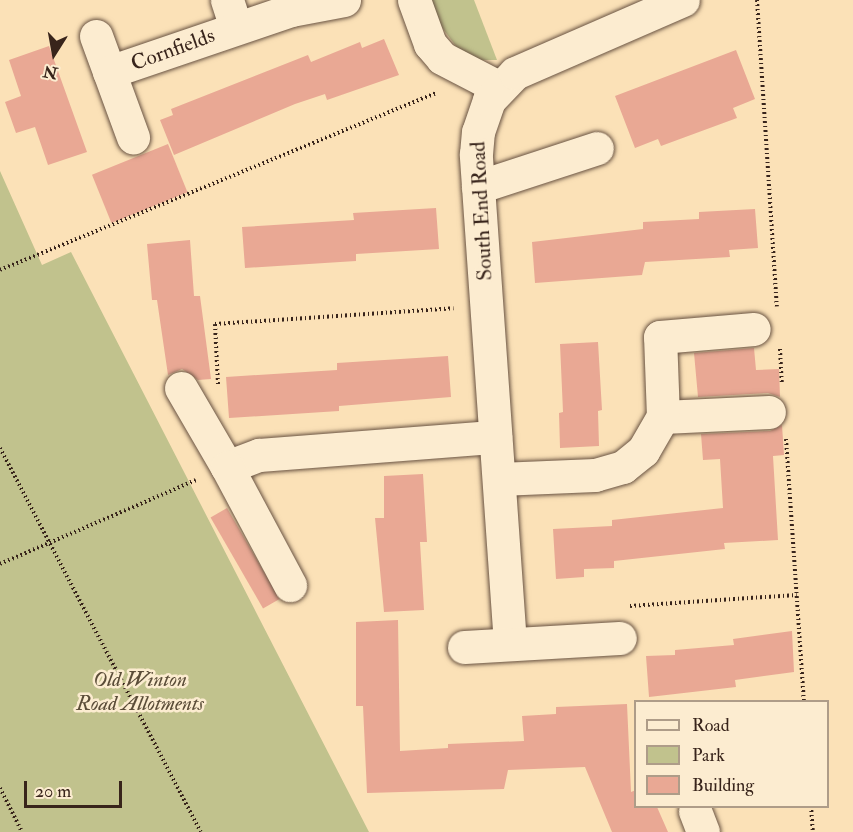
<!DOCTYPE html>
<html>
<head>
<meta charset="utf-8">
<style>
  body { margin:0 }
  #map { position:relative; width:853px; height:832px; overflow:hidden; background:#fbe1b7; font-family:"IM FELL Double Pica",serif }
  div>[style] { position:absolute }
  .green>* { inset:0; background:#c1c28d }
  .building>* { inset:0; background:#e9a894; transform-origin:0 0 }
  .path>* { height:4px; margin-top:-2px; transform-origin:0; background:repeating-linear-gradient(90deg,#38241b 0 1.5px,transparent 0 4.5px) }
  .roads { filter:drop-shadow(0 0 2px #695342) drop-shadow(0 0 2px #695342) }
  .minor>* { height:33px; margin:-16.5px; padding:0 16.5px; transform-origin:16.5px; border-radius:16.5px; background:#fcecd0 }
  span { translate:-50% -50%; white-space:nowrap; text-align:center; line-height:1.15; -webkit-text-stroke:5px #fcecd0; paint-order:stroke }
  .street-label { font-size:21px; color:#38241b }
  .park-label { font-size:21px; color:#5a4c38; font-style:italic }
  .legend { position:absolute; left:634px; top:700px; width:195px; height:108px; box-sizing:border-box; background:#fcecd0; border:2px solid #ae9c88; margin:0; padding:8px 10px; list-style:none; font-size:18px; color:#38241b }
  .legend li { display:flex; align-items:center; gap:12px; height:30px }
  .legend b { width:30px; border:2px solid #ae9c88 }
  .north { position:absolute; left:24px; top:24px; width:60px; height:60px; -webkit-text-stroke:4px #fcecd0; paint-order:stroke; rotate:191deg; font-size:16px; font-weight:700; line-height:24px; text-align:center; color:#38241b }
  .north::after { content:''; display:block; margin:auto; width:21px; height:27px; background:#38241b; clip-path:polygon(50% 0,100% 100%,50% 72%,0 100%) }
  .scale { position:absolute; left:24px; top:781px; width:98px; height:27px; box-sizing:border-box; border:3px solid #38241b; border-top:0; padding-left:8px; font-size:18px; line-height:21px; white-space:nowrap; color:#38241b; -webkit-text-stroke:4px #fcecd0; paint-order:stroke }
</style>
</head>
<body>
<div id="map">
  <div class="green">
    <i style="clip-path:polygon(430px 0,474px 0,497px 60px,478px 60px,461px 53px,441px 26px)"></i>
    <i style="clip-path:polygon(0 171px,42px 265px,71px 252px,369px 832px,0 832px)"></i>
  </div>
  <div class="building">
    <i style="clip-path:polygon(384px 39px,399px 75px,327px 100px,325px 94px,295px 104px,174px 155px,160px 120px,173px 115px,171px 109px,308px 55px,311px 62px,360px 42px,362px 48px)"></i>
    <i style="clip-path:polygon(49px 46px,87px 152px,48px 165px,35px 127px,16px 133px,5px 102px,21px 96px,9px 60px)"></i>
    <i style="clip-path:polygon(736px 50px,755px 99px,733px 108px,737px 118px,661px 146px,658px 139px,635px 148px,615px 96px)"></i>
    <i style="left:168px;top:144px;width:52px;height:82px;rotate:68deg"></i>
    <i style="clip-path:polygon(436px 208px,439px 249px,356px 254px,356px 261px,245px 268px,242px 227px,354px 220px,353px 213px)"></i>
    <i style="clip-path:polygon(755px 209px,758px 248px,729px 250px,730px 257px,645px 262px,642px 275px,535px 283px,532px 242px,643px 229px,643px 222px,699px 219px,699px 212px)"></i>
    <i style="clip-path:polygon(190px 240px,194px 296px,200px 296px,211px 379px,198px 380px,182px 369px,168px 375px,157px 300px,152px 300px,147px 244px)"></i>
    <i style="clip-path:polygon(598px 342px,602px 410px,598px 411px,599px 446px,560px 448px,559px 413px,563px 412px,560px 344px)"></i>
    <i style="clip-path:polygon(754px 348px,756px 370px,779px 369px,780px 397px,768px 393px,698px 397px,694px 353px)"></i>
    <i style="clip-path:polygon(448px 356px,451px 397px,339px 406px,339px 411px,229px 418px,226px 377px,337px 370px,337px 363px)"></i>
    <i style="clip-path:polygon(782px 425px,784px 455px,773px 456px,778px 540px,724px 543px,725px 549px,614px 561px,614px 568px,584px 569px,584px 577px,556px 579px,553px 529px,612px 526px,612px 520px,723px 508px,720px 459px,703px 460px,701px 434px,770px 431px)"></i>
    <i style="clip-path:polygon(423px 474px,427px 542px,420px 542px,424px 610px,384px 612px,375px 518px,384px 518px,384px 476px)"></i>
    <i style="left:227px;top:508px;width:105px;height:19px;rotate:60deg"></i>
    <i style="clip-path:polygon(398px 620px,400px 751px,448px 748px,448px 744px,524px 741px,522px 716px,556px 714px,556px 707px,627px 704px,631px 792px,636px 790px,636px 807px,657px 807px,668px 832px,612px 832px,585px 767px,508px 770px,504px 789px,367px 793px,363px 706px,356px 706px,356px 622px)"></i>
    <i style="clip-path:polygon(792px 631px,794px 672px,735px 680px,736px 687px,649px 697px,646px 656px,675px 655px,675px 650px,734px 645px,733px 639px)"></i>
  </div>
  <div class="path">
    <i style="left:757px;top:0;width:307px;rotate:86.3deg"></i>
    <i style="left:0;top:270px;width:471px;rotate:-22.1deg"></i>
    <i style="left:780px;top:349px;width:34px;rotate:87deg"></i>
    <i style="left:218px;top:384px;width:60px;rotate:-92.9deg"></i>
    <i style="left:215px;top:324px;width:239px;rotate:-3.8deg"></i>
    <i style="left:786px;top:439px;width:264px;rotate:86.1deg"></i>
    <i style="left:0;top:448px;width:433px;rotate:62.4deg"></i>
    <i style="left:0;top:564px;width:213px;rotate:-23.2deg"></i>
    <i style="left:630px;top:606px;width:167px;rotate:-3.8deg"></i>
    <i style="left:0;top:788px;width:49px;rotate:63.4deg"></i>
    <i style="left:811px;top:806px;width:26px;rotate:86deg"></i>
  </div>
  <div class="roads">
    <div class="minor">
      <i style="left:227px;top:0;width:29px;rotate:72deg"></i>
      <i style="left:414px;top:0;width:47px;rotate:70deg"></i>
      <i style="left:430px;top:44px;width:18px;rotate:49deg"></i>
      <i style="left:442px;top:58px;width:63px;rotate:27.4deg"></i>
      <i style="left:96px;top:36px;width:108px;rotate:69.9deg"></i>
      <i style="left:109px;top:72px;width:192px;rotate:-18.8deg"></i>
      <i style="left:291px;top:10px;width:54px;rotate:-10.7deg"></i>
      <i style="left:478px;top:187px;width:125px;rotate:-18.1deg"></i>
      <i style="left:181px;top:388px;width:91px;rotate:59.8deg"></i>
      <i style="left:227px;top:467px;width:34px;rotate:-21deg"></i>
      <i style="left:259px;top:455px;width:237px;rotate:-4.4deg"></i>
      <i style="left:663px;top:417px;width:106px;rotate:-2.7deg"></i>
      <i style="left:227px;top:467px;width:134px;rotate:61.9deg"></i>
      <i style="left:499px;top:479px;width:96px;rotate:-2.4deg"></i>
      <i style="left:595px;top:475px;width:29px;rotate:-16deg"></i>
      <i style="left:623px;top:467px;width:26px;rotate:-39deg"></i>
      <i style="left:643px;top:451px;width:39px;rotate:-60deg"></i>
      <i style="left:663px;top:417px;width:80px;rotate:-92.1deg"></i>
      <i style="left:660px;top:337px;width:94px;rotate:-4.9deg"></i>
      <i style="left:510px;top:644px;width:491px;rotate:-94deg"></i>
      <i style="left:476px;top:154px;width:22px;rotate:-85deg"></i>
      <i style="left:478px;top:132px;width:34px;rotate:-71deg"></i>
      <i style="left:489px;top:100px;width:37px;rotate:-46deg"></i>
      <i style="left:515px;top:73px;width:183px;rotate:-23.5deg"></i>
      <i style="left:464px;top:647px;width:156px;rotate:-3.3deg"></i>
      <i style="left:695px;top:811px;width:22px;rotate:69deg"></i>
    </div>
  </div>
  <div class="street-label">
    <span style="left:173px;top:50px;rotate:-20deg">Cornfields</span>
    <span style="left:482px;top:211px;rotate:-93deg">South End Road</span>
  </div>
  <div class="park-label">
    <span style="left:140px;top:692px">Old Winton<br>Road Allotments</span>
  </div>
  <ul class="legend">
  <li><b style="height:8px;background:#fcecd0"></b>Road</li>
  <li><b style="height:16px;background:#c1c28d"></b>Park</li>
  <li><b style="height:16px;background:#e9a894"></b>Building</li>
  </ul>
  <div class="north">N</div>
  <div class="scale">20 m</div>
</div>
</body>
</html>
